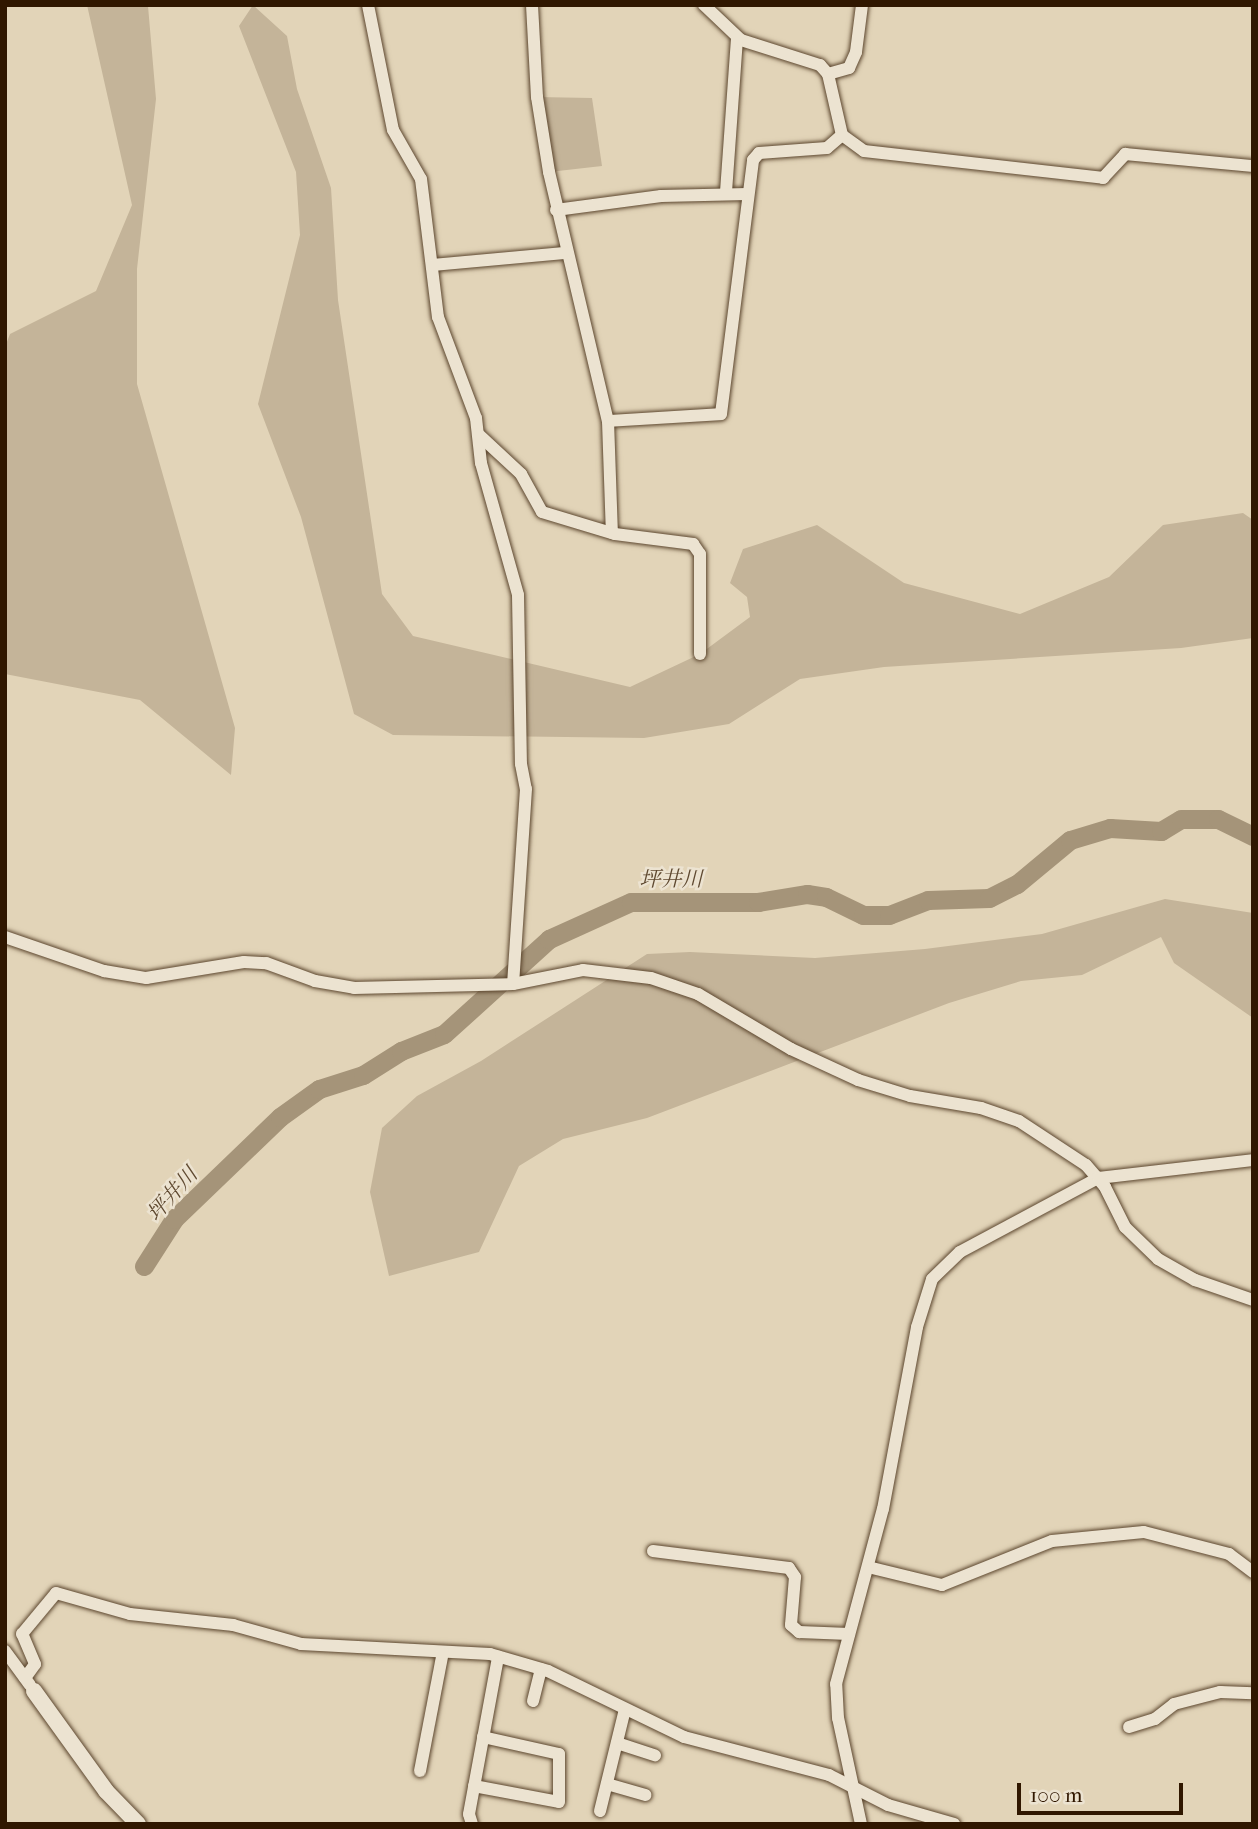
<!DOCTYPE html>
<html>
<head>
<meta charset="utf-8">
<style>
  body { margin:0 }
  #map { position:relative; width:1258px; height:1829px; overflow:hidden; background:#e2d4b8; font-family:"IM FELL French Canon","Noto Serif JP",serif }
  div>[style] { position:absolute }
  .green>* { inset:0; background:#c4b499 }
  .river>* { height:19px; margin:-9.5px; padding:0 9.5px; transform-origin:9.5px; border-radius:9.5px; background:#a59479 }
  .roads { filter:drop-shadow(0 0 2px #5c462e) drop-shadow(0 0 2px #5c462e) }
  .street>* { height:12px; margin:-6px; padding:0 6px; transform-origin:6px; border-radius:6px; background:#ece3d1 }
  .secondary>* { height:16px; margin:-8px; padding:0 8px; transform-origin:8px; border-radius:8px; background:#ece3d1 }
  span { translate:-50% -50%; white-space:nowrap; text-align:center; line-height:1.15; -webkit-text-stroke:5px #ece3d1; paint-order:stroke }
  .water-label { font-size:21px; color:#5f4930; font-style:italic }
  .frame { position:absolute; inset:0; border:7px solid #301700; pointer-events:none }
  .scale { position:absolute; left:1017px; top:1783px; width:166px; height:32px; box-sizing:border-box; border:4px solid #301700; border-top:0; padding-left:9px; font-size:21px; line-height:24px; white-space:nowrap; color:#301700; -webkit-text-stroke:5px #ece3d1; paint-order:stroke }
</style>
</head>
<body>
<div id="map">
  <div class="green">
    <i style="clip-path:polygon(87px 5px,148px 6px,156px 99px,137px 269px,137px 384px,235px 728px,231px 775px,140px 700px,5px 674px,5px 347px,10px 334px,96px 291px,132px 205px)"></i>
    <i style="clip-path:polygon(253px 5px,287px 36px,297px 89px,331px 188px,338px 300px,382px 594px,413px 636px,630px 687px,700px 654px,750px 617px,747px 597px,730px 583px,743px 549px,817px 525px,904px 583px,1020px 614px,1109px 577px,1163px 525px,1243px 513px,1253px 520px,1253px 638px,1181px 648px,884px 667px,800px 679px,729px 724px,644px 738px,393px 735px,354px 714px,301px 517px,258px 404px,300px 235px,296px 172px,239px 26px)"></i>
    <i style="clip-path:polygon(537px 97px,592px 98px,602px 166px,549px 172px)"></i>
    <i style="clip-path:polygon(1165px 899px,1253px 913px,1253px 1018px,1174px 963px,1161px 937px,1082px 975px,1021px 981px,949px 1003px,647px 1118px,563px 1139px,519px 1166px,479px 1252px,389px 1276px,370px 1192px,382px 1128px,417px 1096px,481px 1061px,647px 954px,690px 952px,815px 958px,925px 949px,1042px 934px)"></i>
  </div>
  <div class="river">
    <i style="left:144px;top:1266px;width:56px;rotate:-57.4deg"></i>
    <i style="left:174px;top:1219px;width:147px;rotate:-43.9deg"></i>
    <i style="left:280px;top:1117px;width:48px;rotate:-35.7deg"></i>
    <i style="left:319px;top:1089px;width:46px;rotate:-17.7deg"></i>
    <i style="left:363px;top:1075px;width:45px;rotate:-32.3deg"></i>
    <i style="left:401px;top:1051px;width:46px;rotate:-21.6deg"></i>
    <i style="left:444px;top:1034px;width:142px;rotate:-42.1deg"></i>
    <i style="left:549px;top:939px;width:90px;rotate:-24.3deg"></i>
    <i style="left:631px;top:902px;width:127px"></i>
    <i style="left:758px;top:902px;width:50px;rotate:-9.3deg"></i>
    <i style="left:807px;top:894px;width:19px;rotate:9deg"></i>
    <i style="left:826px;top:897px;width:41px;rotate:25.9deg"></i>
    <i style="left:863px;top:915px;width:26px"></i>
    <i style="left:889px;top:915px;width:42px;rotate:-21deg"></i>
    <i style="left:928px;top:900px;width:61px;rotate:-1.9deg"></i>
    <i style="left:989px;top:898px;width:31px;rotate:-27deg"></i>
    <i style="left:1017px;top:884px;width:69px;rotate:-39.7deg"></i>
    <i style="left:1070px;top:840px;width:42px;rotate:-16.7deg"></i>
    <i style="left:1110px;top:828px;width:51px;rotate:3.4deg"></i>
    <i style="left:1161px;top:831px;width:23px;rotate:-31deg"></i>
    <i style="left:1181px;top:819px;width:37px"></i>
    <i style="left:1218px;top:819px;width:39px;rotate:26deg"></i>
  </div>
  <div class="roads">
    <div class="street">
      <i style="left:368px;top:5px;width:127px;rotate:78.7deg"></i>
      <i style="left:393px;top:130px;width:56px;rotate:60.3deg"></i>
      <i style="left:421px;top:179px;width:139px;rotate:83deg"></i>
      <i style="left:438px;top:317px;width:108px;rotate:69.4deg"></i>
      <i style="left:476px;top:418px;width:45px;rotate:83.7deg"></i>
      <i style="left:481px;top:463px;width:137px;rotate:74.3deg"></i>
      <i style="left:518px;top:595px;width:169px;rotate:89deg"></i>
      <i style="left:521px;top:764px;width:25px;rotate:79deg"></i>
      <i style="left:526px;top:789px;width:195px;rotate:93.8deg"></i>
      <i style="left:532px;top:5px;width:92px;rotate:86.9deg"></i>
      <i style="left:537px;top:97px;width:76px;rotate:80.9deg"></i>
      <i style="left:549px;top:172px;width:256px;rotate:76.7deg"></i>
      <i style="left:608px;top:421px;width:112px;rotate:88deg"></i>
      <i style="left:704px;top:5px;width:51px;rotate:43.4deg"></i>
      <i style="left:741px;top:40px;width:83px;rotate:17.6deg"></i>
      <i style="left:820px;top:65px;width:12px;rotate:48deg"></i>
      <i style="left:828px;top:74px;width:63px;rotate:77.1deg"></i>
      <i style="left:842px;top:135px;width:27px;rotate:36deg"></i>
      <i style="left:864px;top:151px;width:241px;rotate:6.4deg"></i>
      <i style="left:1103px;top:178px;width:33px;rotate:-47deg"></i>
      <i style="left:1125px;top:154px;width:129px;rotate:5.4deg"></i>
      <i style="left:828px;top:74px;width:22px;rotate:-16deg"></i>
      <i style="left:849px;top:68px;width:17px;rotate:-66deg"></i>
      <i style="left:856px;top:52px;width:47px;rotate:-82.7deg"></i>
      <i style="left:726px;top:192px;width:155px;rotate:-85.9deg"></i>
      <i style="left:556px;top:210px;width:106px;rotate:-7.6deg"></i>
      <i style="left:661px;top:196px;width:86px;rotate:-1.3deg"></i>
      <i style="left:433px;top:265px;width:134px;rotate:-5.2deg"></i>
      <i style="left:608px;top:421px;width:113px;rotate:-3.5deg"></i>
      <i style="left:721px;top:414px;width:256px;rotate:-82.8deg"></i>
      <i style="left:753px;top:160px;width:9px;rotate:-49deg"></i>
      <i style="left:759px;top:153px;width:68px;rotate:-4.2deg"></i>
      <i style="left:827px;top:148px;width:20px;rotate:-41deg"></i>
      <i style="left:478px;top:434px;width:59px;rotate:42.9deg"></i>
      <i style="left:521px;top:474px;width:43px;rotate:61.1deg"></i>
      <i style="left:542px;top:512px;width:76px;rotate:16.8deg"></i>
      <i style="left:615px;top:534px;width:79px;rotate:7.3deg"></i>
      <i style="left:693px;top:544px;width:12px;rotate:55deg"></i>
      <i style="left:700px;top:554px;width:100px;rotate:90deg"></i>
      <i style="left:5px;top:937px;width:105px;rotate:19deg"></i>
      <i style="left:104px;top:971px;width:43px;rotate:9.5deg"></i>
      <i style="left:146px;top:978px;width:99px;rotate:-9.3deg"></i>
      <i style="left:244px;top:962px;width:22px;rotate:3deg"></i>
      <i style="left:266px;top:963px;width:52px;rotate:20.2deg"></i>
      <i style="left:315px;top:981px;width:40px;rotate:10deg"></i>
      <i style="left:354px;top:988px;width:159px;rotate:-1.4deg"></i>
      <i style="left:513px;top:984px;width:71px;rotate:-11.3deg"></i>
      <i style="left:583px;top:970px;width:68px;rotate:6.7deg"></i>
      <i style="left:651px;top:978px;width:50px;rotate:18.8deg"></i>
      <i style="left:698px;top:994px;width:108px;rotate:30.6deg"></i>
      <i style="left:791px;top:1049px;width:74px;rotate:24.8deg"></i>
      <i style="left:858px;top:1080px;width:54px;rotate:17.1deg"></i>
      <i style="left:910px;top:1096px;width:72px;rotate:9.6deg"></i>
      <i style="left:981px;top:1108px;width:40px;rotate:18.9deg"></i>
      <i style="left:1019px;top:1121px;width:80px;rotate:33.3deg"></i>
      <i style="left:1086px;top:1165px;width:29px;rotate:49deg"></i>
      <i style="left:1105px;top:1187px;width:45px;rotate:63.4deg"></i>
      <i style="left:1125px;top:1227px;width:46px;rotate:44.1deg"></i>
      <i style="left:1158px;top:1259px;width:43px;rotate:29.6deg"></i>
      <i style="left:1195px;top:1280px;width:61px;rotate:19deg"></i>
      <i style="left:653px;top:1551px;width:137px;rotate:7.1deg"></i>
      <i style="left:789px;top:1568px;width:11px;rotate:56deg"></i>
      <i style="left:795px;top:1577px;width:48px;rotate:94.8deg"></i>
      <i style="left:791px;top:1625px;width:11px;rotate:41deg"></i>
      <i style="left:799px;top:1632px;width:50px;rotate:2.3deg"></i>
      <i style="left:868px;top:1567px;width:76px;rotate:13.7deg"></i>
      <i style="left:942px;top:1585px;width:118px;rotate:-21.8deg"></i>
      <i style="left:1052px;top:1541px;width:92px;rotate:-5.6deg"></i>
      <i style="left:1144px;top:1532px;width:88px;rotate:14.5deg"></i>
      <i style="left:1229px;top:1554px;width:30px;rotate:37deg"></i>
      <i style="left:5px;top:1651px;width:42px;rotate:53.7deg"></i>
      <i style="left:25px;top:1678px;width:17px;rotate:-54deg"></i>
      <i style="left:35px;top:1664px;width:33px;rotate:-113deg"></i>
      <i style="left:22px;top:1634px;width:53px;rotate:-50.3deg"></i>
      <i style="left:56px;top:1593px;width:77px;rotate:15.8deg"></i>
      <i style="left:130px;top:1614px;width:104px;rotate:6.1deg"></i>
      <i style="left:233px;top:1625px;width:71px;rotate:15.6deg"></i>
      <i style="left:301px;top:1644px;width:189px;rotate:3deg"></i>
      <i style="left:490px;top:1654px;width:60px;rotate:16.3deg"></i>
      <i style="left:548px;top:1671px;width:151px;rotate:25.9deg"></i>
      <i style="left:684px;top:1737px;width:150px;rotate:14.7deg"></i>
      <i style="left:829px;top:1775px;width:66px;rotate:27deg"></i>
      <i style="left:888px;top:1805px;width:69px;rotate:16.1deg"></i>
      <i style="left:533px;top:1701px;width:33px;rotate:-76deg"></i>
      <i style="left:1129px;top:1727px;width:27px;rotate:-17deg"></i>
      <i style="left:1155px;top:1719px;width:24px;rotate:-38deg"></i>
      <i style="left:1174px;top:1704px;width:48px;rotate:-14.6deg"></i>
      <i style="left:1220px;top:1692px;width:33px;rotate:2deg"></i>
      <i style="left:617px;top:1743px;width:40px;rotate:18deg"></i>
      <i style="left:420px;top:1771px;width:121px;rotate:-79.1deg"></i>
      <i style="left:607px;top:1784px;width:40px;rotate:16deg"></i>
      <i style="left:474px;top:1786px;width:86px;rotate:10.7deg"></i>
      <i style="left:559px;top:1802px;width:48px;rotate:-90deg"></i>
      <i style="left:559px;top:1754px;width:78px;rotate:-167.4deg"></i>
      <i style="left:600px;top:1811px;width:105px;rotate:-76.2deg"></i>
      <i style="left:472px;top:1824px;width:10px;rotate:-107deg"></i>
      <i style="left:469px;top:1814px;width:160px;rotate:-79.5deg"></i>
      <i style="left:861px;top:1824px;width:108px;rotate:-102.2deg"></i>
      <i style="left:838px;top:1718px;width:34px;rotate:-93deg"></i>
      <i style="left:836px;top:1684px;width:181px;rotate:-75deg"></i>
      <i style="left:883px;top:1509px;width:185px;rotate:-79.4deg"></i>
      <i style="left:917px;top:1327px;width:50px;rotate:-72.6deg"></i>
      <i style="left:932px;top:1279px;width:39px;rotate:-44deg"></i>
      <i style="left:960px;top:1252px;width:157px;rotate:-28.2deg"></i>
      <i style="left:1098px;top:1178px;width:156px;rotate:-6.6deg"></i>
    </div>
    <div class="secondary">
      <i style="left:34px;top:1691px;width:123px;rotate:54.2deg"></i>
      <i style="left:106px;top:1791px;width:46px;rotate:45.9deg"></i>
    </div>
  </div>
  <div class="water-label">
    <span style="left:671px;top:879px">坪井川</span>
    <span style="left:172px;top:1194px;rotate:-48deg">坪井川</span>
  </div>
  <div class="frame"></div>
  <div class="scale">100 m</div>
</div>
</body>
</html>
